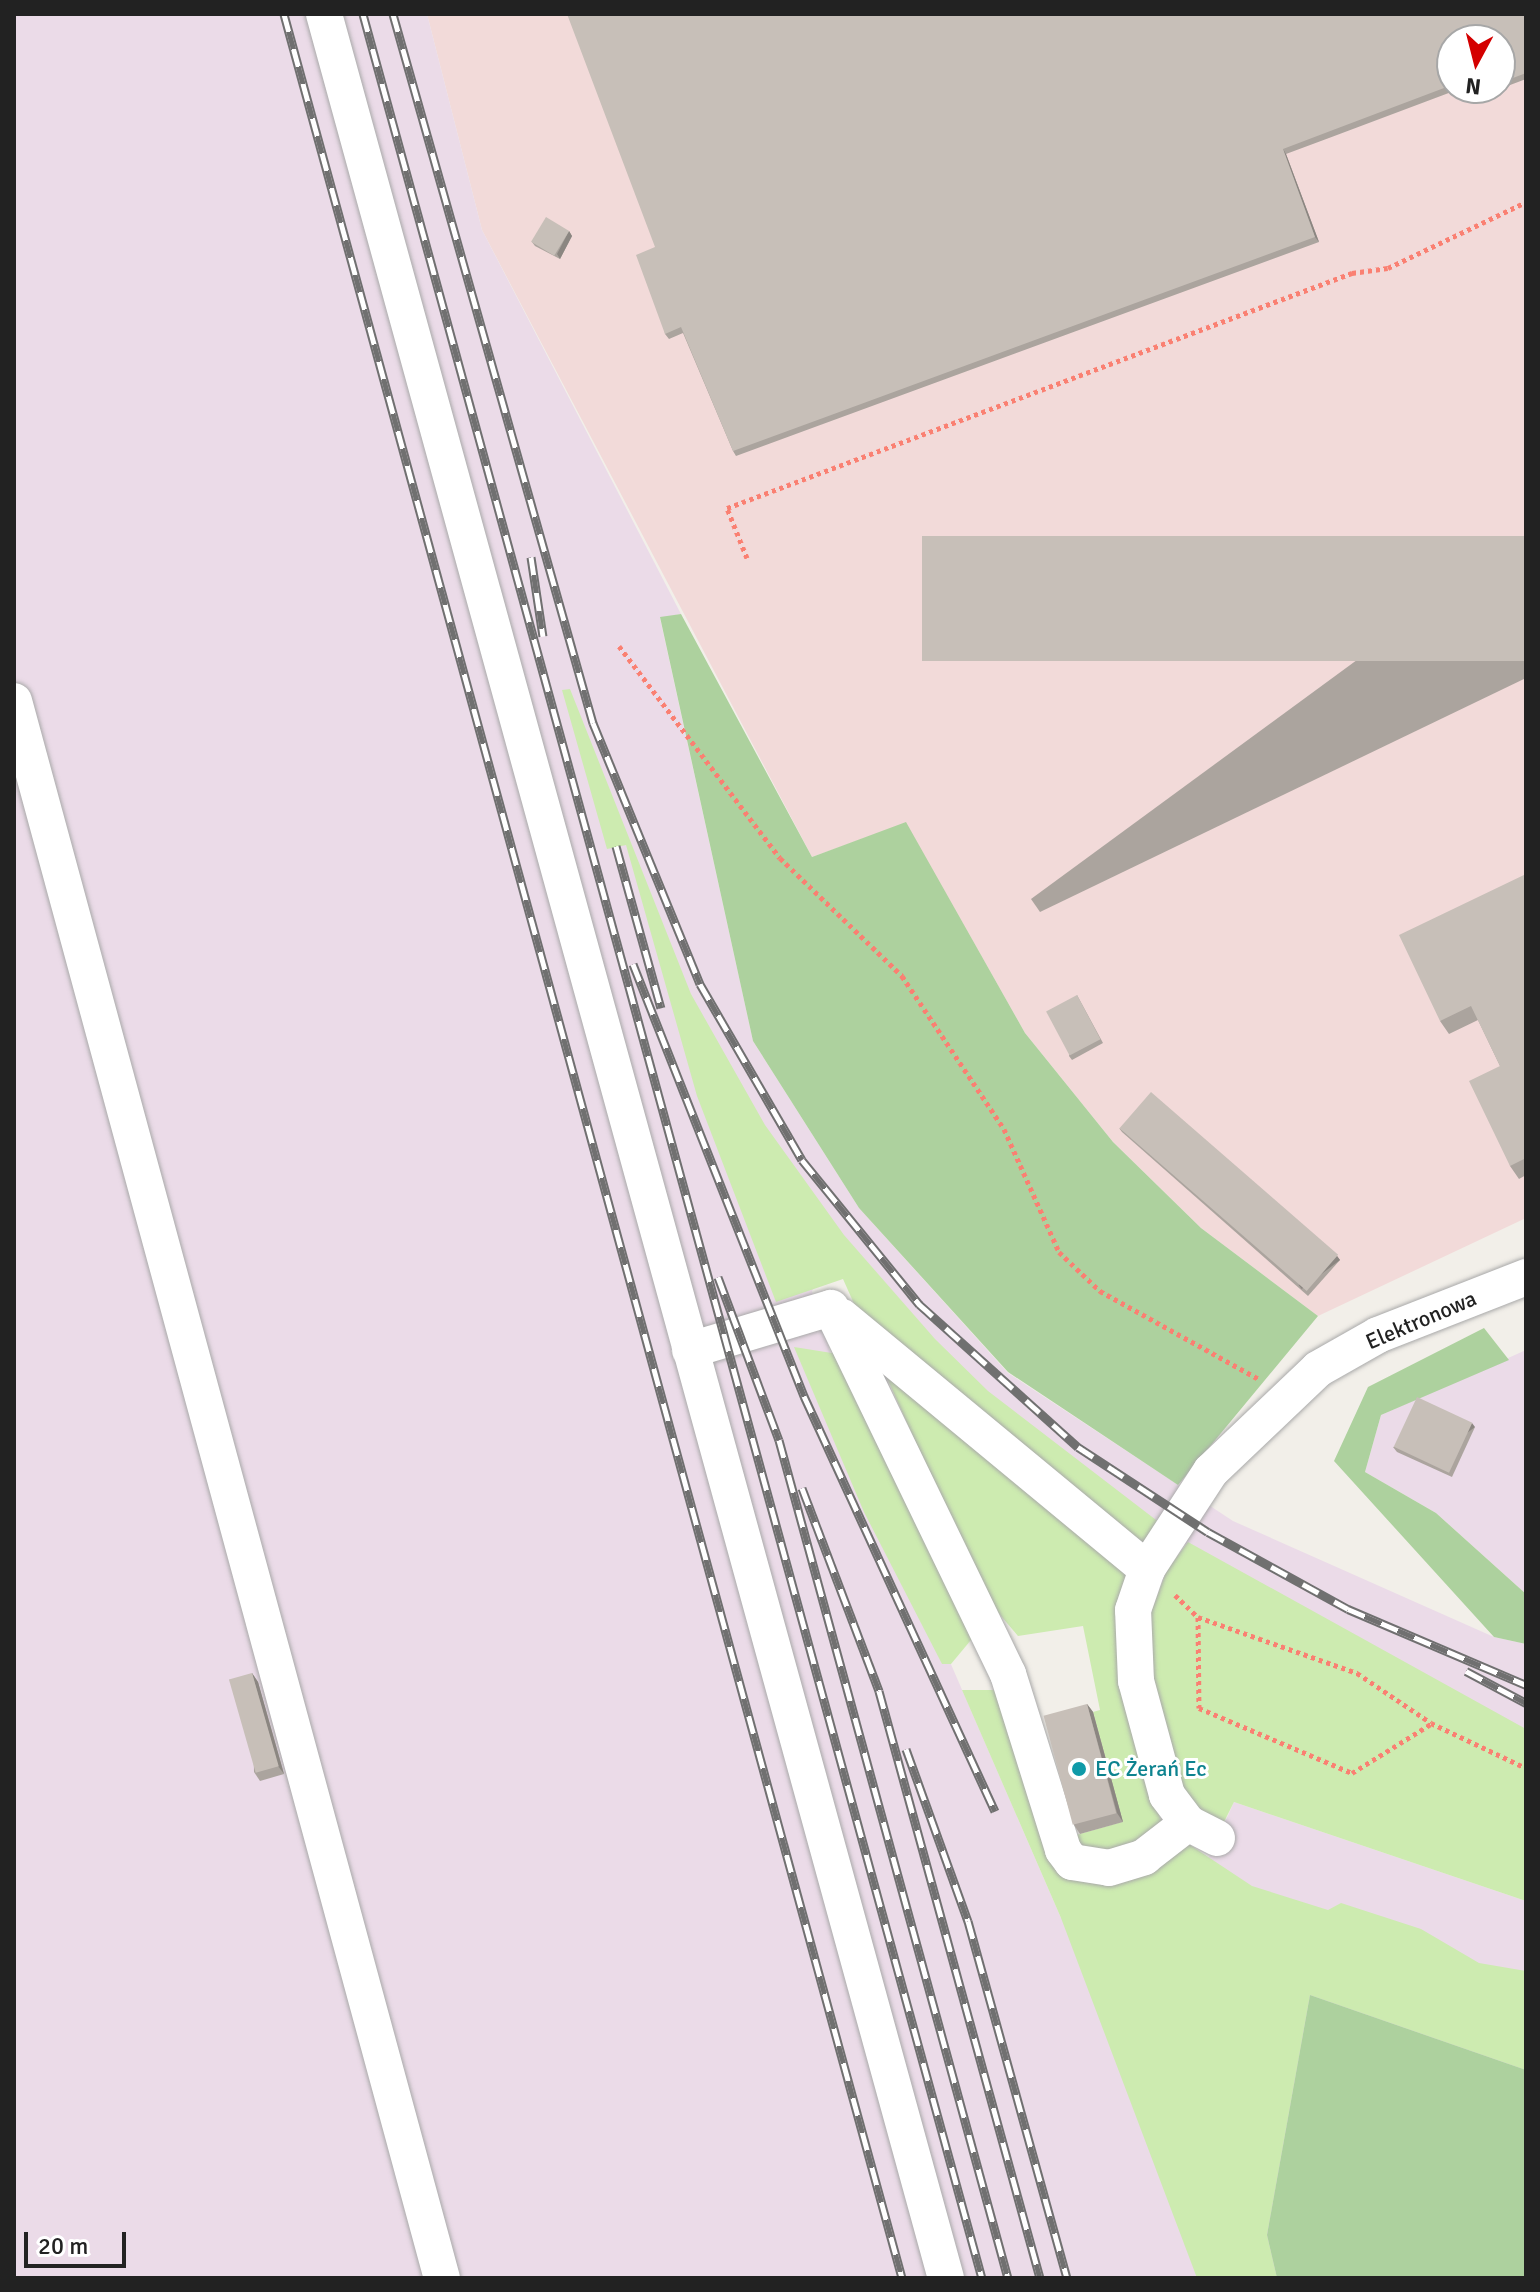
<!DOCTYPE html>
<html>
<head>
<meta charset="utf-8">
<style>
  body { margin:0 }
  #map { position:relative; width:1540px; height:2292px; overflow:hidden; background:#f2efe9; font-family:Signika,sans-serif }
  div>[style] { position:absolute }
  .commercial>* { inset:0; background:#f2dad9 }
  .industrial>* { inset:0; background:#ebdbe8 }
  .grass>* { inset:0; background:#cdebb0 }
  .forest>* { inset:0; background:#add19e }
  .path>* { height:5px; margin-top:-2.5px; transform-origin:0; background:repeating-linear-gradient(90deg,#fa8072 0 4px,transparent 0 8px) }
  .roads { filter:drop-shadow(0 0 2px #a9a9a9) drop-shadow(0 0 2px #a9a9a9) }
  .minor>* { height:36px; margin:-18px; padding:0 18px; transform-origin:18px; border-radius:18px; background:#fff }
  .rail>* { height:9px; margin-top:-4.5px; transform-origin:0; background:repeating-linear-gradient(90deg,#fff 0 18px,#707070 0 36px); box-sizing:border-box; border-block:2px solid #707070 }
  .wall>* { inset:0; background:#aba49e }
  .shaded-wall>* { inset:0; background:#8b8681; transform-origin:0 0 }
  .building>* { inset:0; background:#c7bfb8; transform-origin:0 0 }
  .dots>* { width:22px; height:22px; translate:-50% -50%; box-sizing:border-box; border:4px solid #fff; border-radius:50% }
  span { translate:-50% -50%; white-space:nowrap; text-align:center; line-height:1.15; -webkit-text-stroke:6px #fff; paint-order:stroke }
  .street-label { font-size:22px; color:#222 }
  .culture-label { font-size:22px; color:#0d838f }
  .left { translate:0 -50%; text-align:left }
  .frame { position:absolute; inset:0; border:16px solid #222; pointer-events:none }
  .north { position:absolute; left:1436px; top:24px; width:80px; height:80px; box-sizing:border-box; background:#fff; border:2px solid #a7a7a7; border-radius:50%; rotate:187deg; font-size:22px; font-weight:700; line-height:32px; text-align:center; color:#222 }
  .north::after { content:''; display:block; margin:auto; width:28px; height:36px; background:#d40000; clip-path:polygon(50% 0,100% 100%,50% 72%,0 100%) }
  .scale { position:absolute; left:24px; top:2232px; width:102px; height:36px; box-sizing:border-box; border:4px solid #222; border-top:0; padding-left:10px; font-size:24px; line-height:28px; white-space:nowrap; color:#222; -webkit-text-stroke:6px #fff; paint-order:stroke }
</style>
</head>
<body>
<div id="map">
  <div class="commercial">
    <i style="clip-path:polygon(evenodd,427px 14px,1526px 14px,1526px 1218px,1318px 1316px,1201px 1228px,1113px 1142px,1025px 1033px,906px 823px,812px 857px,482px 230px,427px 14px,1452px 40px,1500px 40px,1500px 88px,1452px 88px,1452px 40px)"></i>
  </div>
  <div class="industrial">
    <i style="clip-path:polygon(14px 14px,427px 14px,482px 230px,681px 614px,660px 618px,753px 1041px,859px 1208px,1008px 1373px,1233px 1521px,1494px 1637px,1526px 1644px,1526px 1733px,1196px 1552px,978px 1397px,836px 1241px,812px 1291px,862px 1459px,1061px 1918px,1205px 1866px,1234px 1802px,1526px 1901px,1526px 2278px,14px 2278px)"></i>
    <i style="clip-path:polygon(1526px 1350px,1526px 1594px,1436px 1513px,1365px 1472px,1381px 1415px)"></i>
  </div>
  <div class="grass">
    <i style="clip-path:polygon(570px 689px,691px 994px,765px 1125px,844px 1235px,935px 1339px,988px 1391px,1160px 1523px,1129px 1720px,1163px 1827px,1252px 1886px,1328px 1910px,1341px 1903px,1421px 1929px,1479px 1963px,1526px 1971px,1526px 2070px,1310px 1995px,1267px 2235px,1277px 2278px,1197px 2278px,1061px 1918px,962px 1690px,998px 1690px,1069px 1837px,1122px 1822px,1093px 1712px,1100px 1710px,1083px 1626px,1018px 1636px,984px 1596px,843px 1279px,776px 1302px,697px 1096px,626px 845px,607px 849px,562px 690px)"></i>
    <i style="clip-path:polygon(794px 1347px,838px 1354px,976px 1634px,951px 1664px,942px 1664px,864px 1512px)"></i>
    <i style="clip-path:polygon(1188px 1542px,1526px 1729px,1526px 1901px,1234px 1802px,1222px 1826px,1186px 1801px,1150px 1674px,1150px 1615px,1167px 1570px)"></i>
  </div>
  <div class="forest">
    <i style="clip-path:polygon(681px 614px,812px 857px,906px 822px,1025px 1033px,1113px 1142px,1201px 1228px,1318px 1316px,1178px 1485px,1008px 1372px,859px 1208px,753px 1041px,660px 617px)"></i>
    <i style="clip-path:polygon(1484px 1328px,1509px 1360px,1381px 1415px,1365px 1472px,1436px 1513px,1526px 1594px,1526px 1644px,1494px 1637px,1334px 1461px,1368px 1387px)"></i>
    <i style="clip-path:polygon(1310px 1995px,1526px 2070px,1526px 2278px,1277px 2278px,1267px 2235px)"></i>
  </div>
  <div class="path">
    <i style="left:747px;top:558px;width:54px;rotate:-111.8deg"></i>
    <i style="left:727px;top:508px;width:668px;rotate:-20.61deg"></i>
    <i style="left:1352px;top:273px;width:36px;rotate:-8deg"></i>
    <i style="left:1388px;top:268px;width:153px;rotate:-25.6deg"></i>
    <i style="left:619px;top:646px;width:266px;rotate:52.8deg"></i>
    <i style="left:780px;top:858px;width:170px;rotate:44deg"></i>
    <i style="left:902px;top:976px;width:184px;rotate:56.3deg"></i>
    <i style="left:1004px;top:1129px;width:135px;rotate:65.9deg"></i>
    <i style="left:1059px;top:1252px;width:57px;rotate:43.6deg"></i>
    <i style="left:1100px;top:1291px;width:182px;rotate:29deg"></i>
    <i style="left:1175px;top:1595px;width:32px;rotate:44deg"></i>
    <i style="left:1198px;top:1617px;width:169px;rotate:19.4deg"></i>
    <i style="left:1357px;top:1673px;width:89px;rotate:34deg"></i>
    <i style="left:1431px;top:1723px;width:105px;rotate:25.3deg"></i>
    <i style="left:1198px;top:1617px;width:91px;rotate:89.4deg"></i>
    <i style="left:1199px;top:1708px;width:166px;rotate:23deg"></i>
    <i style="left:1352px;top:1773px;width:93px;rotate:-31.8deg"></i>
  </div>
  <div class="roads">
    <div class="minor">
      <i style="left:324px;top:14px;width:2348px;rotate:74.64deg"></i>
      <i style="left:14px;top:701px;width:1634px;rotate:74.82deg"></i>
      <i style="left:831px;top:1308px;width:407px;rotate:64.2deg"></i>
      <i style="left:1008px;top:1674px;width:184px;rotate:72.6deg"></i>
      <i style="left:1063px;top:1850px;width:15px;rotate:53deg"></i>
      <i style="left:1072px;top:1862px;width:37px;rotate:9deg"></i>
      <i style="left:1109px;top:1868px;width:37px;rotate:-17deg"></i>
      <i style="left:1144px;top:1857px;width:56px;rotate:-37.7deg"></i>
      <i style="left:842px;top:1317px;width:396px;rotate:39.6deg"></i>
      <i style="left:690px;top:1350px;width:147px;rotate:-16.6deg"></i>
      <i style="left:1217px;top:1838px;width:33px;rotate:-153deg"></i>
      <i style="left:1188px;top:1823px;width:35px;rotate:-127deg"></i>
      <i style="left:1167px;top:1795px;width:118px;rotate:-105.2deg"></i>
      <i style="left:1136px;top:1681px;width:71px;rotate:-92.4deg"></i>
      <i style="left:1133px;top:1610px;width:43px;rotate:-71.1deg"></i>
      <i style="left:1147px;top:1569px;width:117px;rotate:-56.9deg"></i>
      <i style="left:1211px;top:1471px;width:148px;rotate:-43.6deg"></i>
      <i style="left:1318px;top:1369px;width:69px;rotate:-29.5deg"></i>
      <i style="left:1378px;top:1335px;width:159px;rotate:-21.4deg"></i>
    </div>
  </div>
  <div class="rail">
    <i style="left:284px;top:14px;width:2347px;rotate:74.73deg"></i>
    <i style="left:363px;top:14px;width:2347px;rotate:74.71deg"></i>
    <i style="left:393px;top:14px;width:737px;rotate:74.25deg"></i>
    <i style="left:593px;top:723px;width:282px;rotate:67.7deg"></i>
    <i style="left:700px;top:984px;width:203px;rotate:59.9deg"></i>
    <i style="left:802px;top:1160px;width:186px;rotate:50.9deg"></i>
    <i style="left:919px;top:1304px;width:214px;rotate:42deg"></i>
    <i style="left:1078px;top:1447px;width:155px;rotate:33.2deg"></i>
    <i style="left:1208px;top:1532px;width:160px;rotate:28.8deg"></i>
    <i style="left:1348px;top:1609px;width:194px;rotate:23.1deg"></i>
    <i style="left:531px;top:557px;width:80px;rotate:81.4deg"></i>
    <i style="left:616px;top:846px;width:168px;rotate:74.5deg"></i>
    <i style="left:633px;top:964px;width:465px;rotate:68.4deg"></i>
    <i style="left:804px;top:1396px;width:457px;rotate:65.3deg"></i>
    <i style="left:718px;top:1277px;width:174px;rotate:69.5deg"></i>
    <i style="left:779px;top:1440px;width:869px;rotate:74.72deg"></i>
    <i style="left:802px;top:1488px;width:217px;rotate:69.2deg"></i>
    <i style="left:879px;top:1691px;width:609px;rotate:74.66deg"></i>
    <i style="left:1466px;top:1671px;width:68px;rotate:28.1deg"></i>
    <i style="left:906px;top:1749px;width:183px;rotate:70.2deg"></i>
    <i style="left:968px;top:1921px;width:370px;rotate:74.5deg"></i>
  </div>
  <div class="wall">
    <i style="clip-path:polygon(1526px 14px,1526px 79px,1481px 96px,1476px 88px,1500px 88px,1500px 40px,1452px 40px,1452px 88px,1462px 88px,1286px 154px,1319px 242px,736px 456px,733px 451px,683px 333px,669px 339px,665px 334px,655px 247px)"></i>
    <i style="clip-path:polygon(569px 231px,572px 236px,560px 259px,535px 246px,532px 242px)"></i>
    <i style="clip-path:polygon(1526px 536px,1526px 678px,1040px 912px,1031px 899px)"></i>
    <i style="clip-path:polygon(1526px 874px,1526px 1175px,1519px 1179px,1510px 1166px,1500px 1066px,1478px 1020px,1449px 1034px,1440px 1021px)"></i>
    <i style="clip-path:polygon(1077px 995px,1103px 1043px,1072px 1060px,1069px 1056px)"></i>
    <i style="clip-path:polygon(1119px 1128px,1337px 1256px,1340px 1260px,1308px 1296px,1122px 1132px)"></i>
    <i style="clip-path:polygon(1475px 1427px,1452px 1477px,1397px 1452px,1393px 1447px)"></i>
    <i style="clip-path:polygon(252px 1673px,258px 1682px,284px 1774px,260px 1781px,254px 1772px)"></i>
    <i style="clip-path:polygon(1087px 1704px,1093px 1712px,1123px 1822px,1080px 1834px,1074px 1825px)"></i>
  </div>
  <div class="shaded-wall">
    <i style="clip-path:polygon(1283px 149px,1286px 154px,1319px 242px,1315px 237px)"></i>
    <i style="clip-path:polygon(569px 231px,572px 236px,560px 259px,557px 254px)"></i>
    <i style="left:1337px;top:1256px;width:5px;height:48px;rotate:53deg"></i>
    <i style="left:1472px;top:1423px;width:5px;height:55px;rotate:53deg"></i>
    <i style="clip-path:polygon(252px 1673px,258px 1682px,284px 1774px,278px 1766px)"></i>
    <i style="clip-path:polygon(1087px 1704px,1093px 1712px,1123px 1822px,1117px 1813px)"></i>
  </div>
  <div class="building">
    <i style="clip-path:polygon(567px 14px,1526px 14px,1526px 73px,1500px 83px,1500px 40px,1452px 40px,1452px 85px,1283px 149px,1315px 237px,733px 451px,681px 327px,665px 334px,636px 255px,655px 247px)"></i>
    <i style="left:546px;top:217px;width:27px;height:29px;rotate:31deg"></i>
    <i style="left:1526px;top:536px;width:125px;height:604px;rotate:90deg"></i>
    <i style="clip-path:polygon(1526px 874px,1526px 1158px,1510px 1166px,1469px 1081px,1500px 1066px,1471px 1006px,1440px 1021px,1399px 935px)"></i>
    <i style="left:1077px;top:995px;width:50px;height:35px;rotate:62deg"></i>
    <i style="left:1151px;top:1092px;width:248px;height:48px;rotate:41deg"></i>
    <i style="left:1417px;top:1397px;width:61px;height:55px;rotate:25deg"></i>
    <i style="left:252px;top:1673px;width:97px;height:24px;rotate:74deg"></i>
    <i style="left:1087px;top:1704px;width:113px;height:45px;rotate:75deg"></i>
  </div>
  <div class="dots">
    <i style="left:1079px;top:1769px;background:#0f9aa8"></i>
  </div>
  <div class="street-label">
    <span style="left:1421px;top:1320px;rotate:-23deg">Elektronowa</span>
  </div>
  <div class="culture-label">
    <span class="left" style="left:1095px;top:1769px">EC Żerań Ec</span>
  </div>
  <div class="frame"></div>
  <div class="north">N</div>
  <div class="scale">20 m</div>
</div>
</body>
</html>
